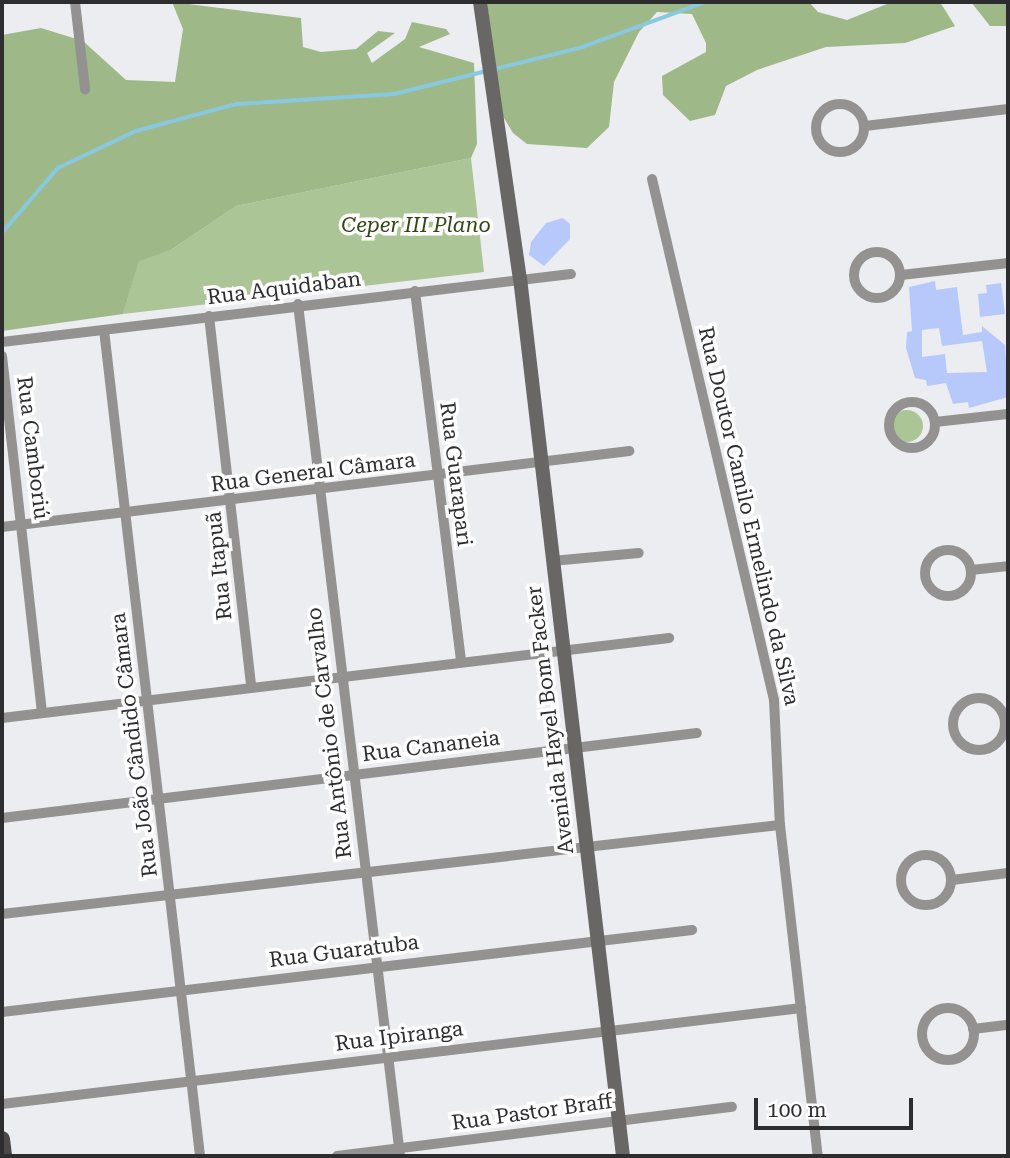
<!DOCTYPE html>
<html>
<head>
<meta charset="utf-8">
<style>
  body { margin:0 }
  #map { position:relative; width:1010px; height:1158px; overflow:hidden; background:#ecedf0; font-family:"Roboto Serif",serif }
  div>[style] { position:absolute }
  .green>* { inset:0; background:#acc597 }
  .round { border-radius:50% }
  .forest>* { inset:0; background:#9eb887 }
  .stream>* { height:3.5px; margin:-1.75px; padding:0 1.75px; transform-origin:1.75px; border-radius:1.75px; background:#88c9df }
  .building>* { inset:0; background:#b7c8fa }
  .street>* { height:10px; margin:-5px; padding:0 5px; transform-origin:5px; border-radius:5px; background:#939291 }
  .street>.ring { margin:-5px; padding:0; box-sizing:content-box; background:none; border:10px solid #939291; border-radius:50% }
  .secondary>* { height:14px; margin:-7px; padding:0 7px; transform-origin:7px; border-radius:7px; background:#686766 }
  .primary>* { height:16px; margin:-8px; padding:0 8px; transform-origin:8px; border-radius:8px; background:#4a4947 }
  span { translate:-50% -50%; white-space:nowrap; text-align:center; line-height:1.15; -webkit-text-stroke:7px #fff; paint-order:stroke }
  .park-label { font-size:21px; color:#2f4713; font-style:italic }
  .street-label { font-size:21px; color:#2d2d2f }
  .frame { position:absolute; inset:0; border:4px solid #2d2d2f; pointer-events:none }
  .scale { position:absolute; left:754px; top:1098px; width:159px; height:32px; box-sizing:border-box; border:4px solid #2d2d2f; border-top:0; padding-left:9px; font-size:21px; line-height:24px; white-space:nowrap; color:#2d2d2f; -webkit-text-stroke:5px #fff; paint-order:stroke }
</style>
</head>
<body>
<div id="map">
  <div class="green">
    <i style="clip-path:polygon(471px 158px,484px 272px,123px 314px,139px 260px,171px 250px,236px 206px)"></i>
    <i class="round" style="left:891px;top:410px;width:32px;height:32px"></i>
  </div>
  <div class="forest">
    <i style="clip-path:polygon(172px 2px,301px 18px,303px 47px,321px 52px,356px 49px,378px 31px,395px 33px,367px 53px,372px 63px,405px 39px,412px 22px,446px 29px,450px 34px,419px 47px,474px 63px,477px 144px,471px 158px,236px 206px,171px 250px,139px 261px,123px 314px,2px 331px,2px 35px,41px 28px,83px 41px,126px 80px,175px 82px,183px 29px)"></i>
    <i style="clip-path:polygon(487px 2px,809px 2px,818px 12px,847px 20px,892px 2px,940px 2px,955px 26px,905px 43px,826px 47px,757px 70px,726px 86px,715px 115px,690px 121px,663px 95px,662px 76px,706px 52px,706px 43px,692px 14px,657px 12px,639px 32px,614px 82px,609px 127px,587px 148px,527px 144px,513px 133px,501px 113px)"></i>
    <i style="clip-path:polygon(971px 2px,1008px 2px,1008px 26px,990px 26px)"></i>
  </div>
  <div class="stream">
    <i style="left:495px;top:69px;width:91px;rotate:-14deg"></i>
    <i style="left:583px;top:47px;width:130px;rotate:-20.2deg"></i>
    <i style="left:2px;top:233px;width:86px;rotate:-49.3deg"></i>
    <i style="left:58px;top:168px;width:86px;rotate:-25.4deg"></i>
    <i style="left:136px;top:131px;width:105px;rotate:-15deg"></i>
    <i style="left:237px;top:104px;width:157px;rotate:-3.6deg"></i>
    <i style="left:394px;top:94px;width:96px;rotate:-13.9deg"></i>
  </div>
  <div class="building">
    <i style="clip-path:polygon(563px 218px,570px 224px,570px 239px,544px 266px,529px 255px,531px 242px,546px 223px)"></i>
    <i style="clip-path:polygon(evenodd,935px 281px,936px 290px,957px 287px,963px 335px,982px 332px,982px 326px,1005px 345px,1008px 397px,969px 408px,968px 402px,953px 404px,946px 383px,927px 386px,926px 380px,915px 378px,906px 348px,907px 332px,912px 331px,909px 287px,935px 281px,939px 328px,942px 346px,982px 341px,987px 372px,947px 373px,945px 354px,922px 357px,922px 330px,939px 328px)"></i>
    <i style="clip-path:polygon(1001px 283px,1005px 314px,980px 317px,978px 294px,987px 293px,986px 285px)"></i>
  </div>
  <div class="street">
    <i style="left:75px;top:2px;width:88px;rotate:83.4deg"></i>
    <i class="ring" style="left:816px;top:104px;width:38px;height:38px"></i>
    <i style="left:865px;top:126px;width:144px;rotate:-6.8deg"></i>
    <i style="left:652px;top:179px;width:535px;rotate:76.82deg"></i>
    <i style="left:774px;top:700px;width:125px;rotate:87.3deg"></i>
    <i style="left:780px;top:825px;width:333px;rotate:83.5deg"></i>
    <i class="ring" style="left:854px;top:252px;width:36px;height:36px"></i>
    <i style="left:901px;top:275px;width:108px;rotate:-6.4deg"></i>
    <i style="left:415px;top:291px;width:374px;rotate:82.9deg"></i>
    <i style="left:298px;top:304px;width:858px;rotate:83.17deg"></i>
    <i style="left:209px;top:316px;width:373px;rotate:83.5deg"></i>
    <i style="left:104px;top:330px;width:832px;rotate:83.37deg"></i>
    <i style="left:2px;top:342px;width:573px;rotate:-6.81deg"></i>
    <i style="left:2px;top:356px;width:359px;rotate:83.6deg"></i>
    <i class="ring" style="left:889px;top:402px;width:36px;height:36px"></i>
    <i style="left:935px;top:422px;width:73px;rotate:-6.3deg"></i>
    <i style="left:2px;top:527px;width:632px;rotate:-6.91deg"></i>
    <i class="ring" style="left:925px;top:550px;width:36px;height:36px"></i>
    <i style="left:552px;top:561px;width:87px;rotate:-5.3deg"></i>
    <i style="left:971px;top:570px;width:37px;rotate:-6deg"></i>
    <i class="ring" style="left:953px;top:698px;width:42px;height:42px"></i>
    <i style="left:2px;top:718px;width:672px;rotate:-6.84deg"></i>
    <i style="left:2px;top:818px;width:700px;rotate:-6.97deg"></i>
    <i class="ring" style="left:901px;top:855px;width:40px;height:40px"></i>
    <i style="left:952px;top:880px;width:56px;rotate:-7.1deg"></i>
    <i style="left:2px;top:914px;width:783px;rotate:-6.53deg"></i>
    <i class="ring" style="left:922px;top:1008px;width:42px;height:42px"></i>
    <i style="left:2px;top:1012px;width:695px;rotate:-6.78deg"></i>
    <i style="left:973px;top:1029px;width:35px;rotate:-7deg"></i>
    <i style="left:2px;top:1104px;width:805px;rotate:-6.85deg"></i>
    <i style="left:337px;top:1156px;width:398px;rotate:-7.1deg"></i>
  </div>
  <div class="secondary">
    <i style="left:480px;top:2px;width:279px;rotate:81.8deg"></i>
    <i style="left:520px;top:278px;width:884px;rotate:83.31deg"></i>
  </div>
  <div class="primary">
    <i style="left:2px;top:1139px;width:17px;rotate:83deg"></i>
  </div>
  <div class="park-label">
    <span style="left:416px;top:225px">Ceper III Plano</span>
  </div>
  <div class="street-label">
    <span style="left:284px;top:288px;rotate:-7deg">Rua Aquidaban</span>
    <span style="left:33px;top:448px;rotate:83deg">Rua Camboriú</span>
    <span style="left:313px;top:472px;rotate:-7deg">Rua General Câmara</span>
    <span style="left:456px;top:474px;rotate:83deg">Rua Guarapari</span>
    <span style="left:749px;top:516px;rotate:77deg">Rua Doutor Camilo Ermelindo da Silva</span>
    <span style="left:219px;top:566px;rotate:-96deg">Rua Itapuã</span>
    <span style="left:550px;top:720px;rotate:-97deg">Avenida Hayel Bom Facker</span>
    <span style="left:329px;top:733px;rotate:-97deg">Rua Antônio de Carvalho</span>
    <span style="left:134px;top:745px;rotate:-97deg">Rua João Cândido Câmara</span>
    <span style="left:431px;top:746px;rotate:-7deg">Rua Cananeia</span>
    <span style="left:344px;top:951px;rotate:-7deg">Rua Guaratuba</span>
    <span style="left:399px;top:1036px;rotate:-7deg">Rua Ipiranga</span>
    <span style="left:532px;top:1112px;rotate:-8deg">Rua Pastor Braff</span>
  </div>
  <div class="frame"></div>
  <div class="scale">100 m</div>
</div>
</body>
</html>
